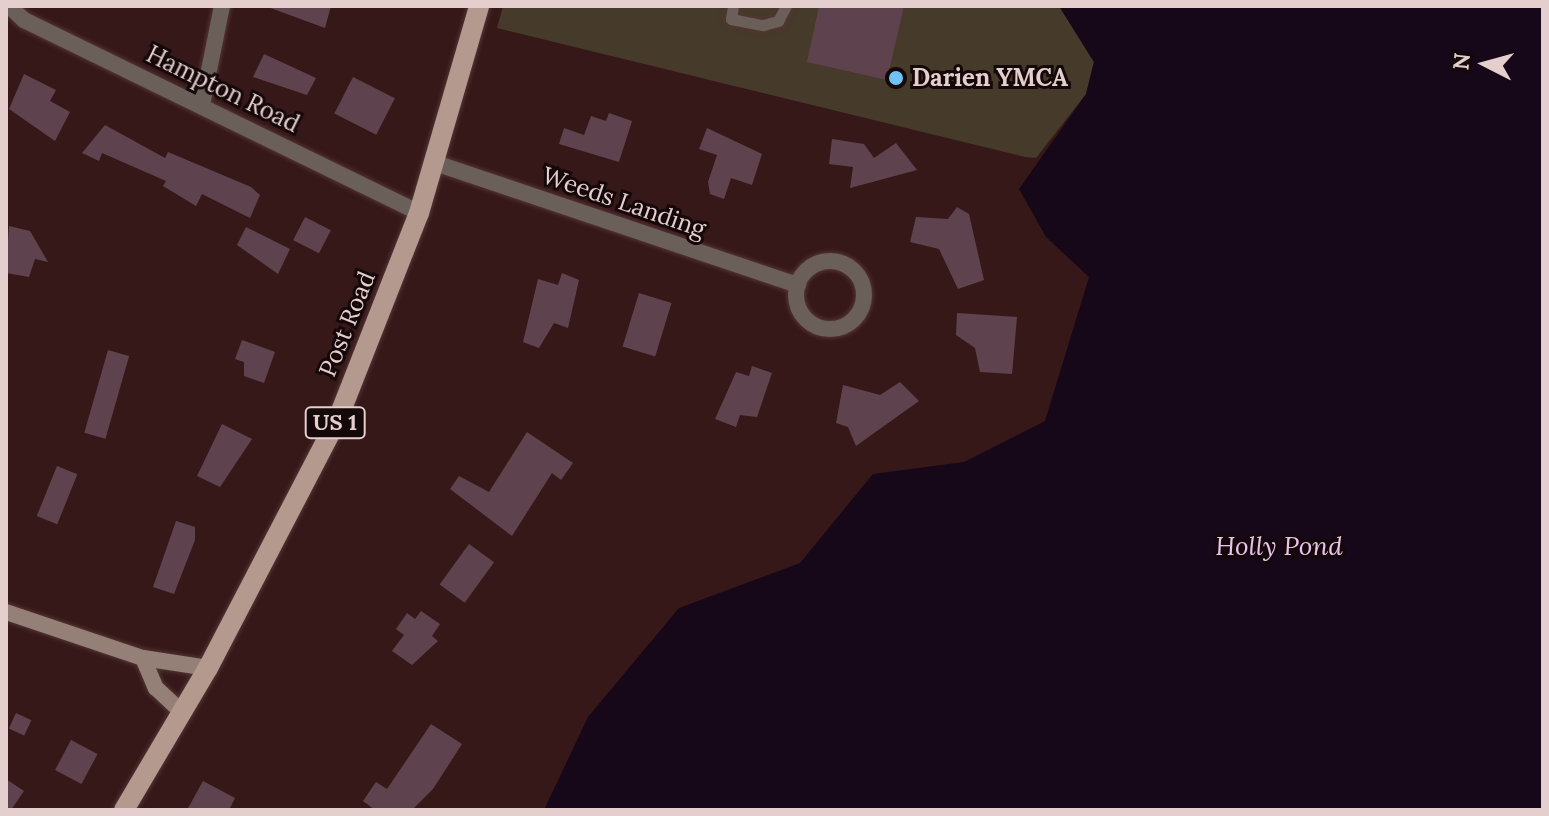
<!DOCTYPE html>
<html>
<head>
<meta charset="utf-8">
<style>
  body { margin:0 }
  #map { position:relative; width:1549px; height:816px; overflow:hidden; background:#371819; font-family:Lora,serif }
  div>[style] { position:absolute }
  .green>* { inset:0; background:#463a2a }
  .water>* { inset:0; background:#160719 }
  .building>* { inset:0; background:#5e434f; transform-origin:0 0 }
  .roads { filter:drop-shadow(0 0 2px #533536) drop-shadow(0 0 2px #533536) }
  .service>* { height:11px; margin:-5.5px; padding:0 5.5px; transform-origin:5.5px; border-radius:5.5px; background:#6b5f59 }
  .minor>* { height:16px; margin:-8px; padding:0 8px; transform-origin:8px; border-radius:8px; background:#6b5f59 }
  .minor>.ring { margin:-8px; padding:0; box-sizing:content-box; background:none; border:16px solid #6b5f59; border-radius:50% }
  .secondary>* { height:16px; margin:-8px; padding:0 8px; transform-origin:8px; border-radius:8px; background:#948077 }
  .primary>* { height:20px; margin:-10px; padding:0 10px; transform-origin:10px; border-radius:10px; background:#b49a8e }
  .dots>* { width:22px; height:22px; translate:-50% -50%; box-sizing:border-box; border:4px solid #150808; border-radius:50% }
  span { translate:-50% -50%; white-space:nowrap; text-align:center; line-height:1.15; -webkit-text-stroke:6px #150808; paint-order:stroke }
  .shield-label span { padding:2px 6px; background:#150808; border:2px solid; border-radius:6px; -webkit-text-stroke-width:0 }
  .shield-label { font-size:22px; color:#e4cece; font-weight:700 }
  .poi-label { font-size:24px; color:#e4cece; font-weight:700 }
  .left { translate:0 -50%; text-align:left }
  .street-label { font-size:24px; color:#e4cece }
  .water-label { font-size:26px; color:#e8c2ee; font-style:italic }
  .frame { position:absolute; inset:0; border:8px solid #e4cece; pointer-events:none }
  .north { position:absolute; left:1445px; top:24px; width:80px; height:80px; -webkit-text-stroke:6px #150808; paint-order:stroke; rotate:276deg; font-size:22px; font-weight:700; line-height:32px; text-align:center; color:#e4cece }
  .north::after { content:''; display:block; margin:auto; width:28px; height:36px; background:#e4cece; clip-path:polygon(50% 0,100% 100%,50% 72%,0 100%) }
</style>
</head>
<body>
<div id="map">
  <div class="green">
    <i style="clip-path:polygon(503px 6px,1059px 6px,1094px 62px,1086px 94px,1036px 158px,1025px 157px,497px 28px)"></i>
  </div>
  <div class="water">
    <i style="clip-path:polygon(1059px 6px,1543px 6px,1543px 810px,544px 810px,588px 717px,679px 608px,800px 563px,873px 474px,964px 462px,1045px 421px,1089px 277px,1046px 237px,1019px 189px,1086px 94px,1094px 62px)"></i>
  </div>
  <div class="building">
    <i style="clip-path:polygon(265px 6px,331px 6px,325px 28px)"></i>
    <i style="clip-path:polygon(819px 6px,904px 6px,887px 80px,807px 62px)"></i>
    <i style="clip-path:polygon(264px 54px,316px 78px,307px 95px,253px 77px)"></i>
    <i style="clip-path:polygon(24px 74px,56px 90px,50px 101px,70px 112px,55px 141px,9px 109px)"></i>
    <i style="left:353px;top:77px;width:47px;height:41px;rotate:27deg"></i>
    <i style="clip-path:polygon(609px 113px,632px 121px,619px 162px,559px 144px,564px 128px,584px 135px,591px 116px,606px 121px)"></i>
    <i style="clip-path:polygon(105px 125px,165px 158px,168px 152px,251px 187px,260px 195px,250px 218px,202px 194px,196px 206px,163px 186px,166px 181px,102px 153px,99px 161px,82px 153px)"></i>
    <i style="clip-path:polygon(707px 128px,762px 154px,752px 185px,731px 178px,724px 199px,710px 194px,708px 182px,717px 155px,699px 149px)"></i>
    <i style="clip-path:polygon(832px 139px,864px 144px,874px 158px,896px 143px,917px 170px,850px 188px,853px 167px,829px 164px)"></i>
    <i style="clip-path:polygon(957px 207px,969px 214px,984px 280px,958px 289px,939px 249px,910px 242px,916px 217px,948px 219px)"></i>
    <i style="left:305px;top:217px;width:29px;height:26px;rotate:27deg"></i>
    <i style="clip-path:polygon(9px 226px,30px 231px,48px 262px,35px 259px,29px 277px,6px 273px)"></i>
    <i style="clip-path:polygon(246px 227px,290px 249px,278px 274px,237px 245px)"></i>
    <i style="clip-path:polygon(562px 273px,579px 280px,568px 328px,554px 323px,539px 348px,523px 342px,538px 279px,558px 285px)"></i>
    <i style="left:639px;top:293px;width:34px;height:56px;rotate:17deg"></i>
    <i style="clip-path:polygon(957px 313px,1017px 317px,1012px 374px,980px 372px,975px 348px,956px 335px)"></i>
    <i style="clip-path:polygon(242px 340px,275px 352px,264px 383px,244px 376px,244px 362px,235px 359px)"></i>
    <i style="left:108px;top:350px;width:22px;height:86px;rotate:16deg"></i>
    <i style="clip-path:polygon(752px 366px,772px 373px,757px 417px,740px 415px,736px 427px,715px 419px,736px 372px,749px 376px)"></i>
    <i style="clip-path:polygon(900px 382px,919px 401px,856px 446px,848px 427px,836px 423px,843px 385px,880px 395px)"></i>
    <i style="clip-path:polygon(222px 424px,252px 439px,220px 487px,197px 476px)"></i>
    <i style="clip-path:polygon(527px 432px,573px 463px,561px 480px,552px 473px,512px 536px,450px 489px,459px 476px,489px 492px)"></i>
    <i style="left:57px;top:466px;width:22px;height:54px;rotate:22deg"></i>
    <i style="clip-path:polygon(176px 521px,195px 527px,195px 540px,174px 594px,153px 587px)"></i>
    <i style="left:469px;top:544px;width:31px;height:50px;rotate:36deg"></i>
    <i style="clip-path:polygon(421px 611px,440px 624px,432px 636px,438px 641px,412px 665px,392px 651px,404px 635px,396px 629px,407px 613px,415px 619px)"></i>
    <i style="left:16px;top:713px;width:17px;height:17px;rotate:25deg"></i>
    <i style="clip-path:polygon(431px 724px,462px 744px,433px 789px,412px 810px,375px 810px,363px 801px,376px 782px,387px 789px)"></i>
    <i style="left:71px;top:740px;width:30px;height:34px;rotate:28deg"></i>
    <i style="clip-path:polygon(6px 779px,24px 791px,11px 810px,6px 810px)"></i>
    <i style="clip-path:polygon(203px 781px,235px 798px,229px 810px,187px 810px)"></i>
  </div>
  <div class="roads">
    <div class="service">
      <i style="left:733px;top:6px;width:13px;rotate:99deg"></i>
      <i style="left:731px;top:19px;width:33px;rotate:11deg"></i>
      <i style="left:763px;top:25px;width:16px;rotate:-15deg"></i>
      <i style="left:778px;top:21px;width:17px;rotate:-62deg"></i>
    </div>
    <div class="minor">
      <i style="left:9px;top:6px;width:21px;rotate:43deg"></i>
      <i style="left:24px;top:20px;width:440px;rotate:26deg"></i>
      <i style="left:202px;top:105px;width:101px;rotate:-78.6deg"></i>
      <i style="left:435px;top:163px;width:383px;rotate:18.6deg"></i>
      <i class="ring" style="left:796px;top:261px;width:52px;height:52px"></i>
    </div>
    <div class="secondary">
      <i style="left:6px;top:612px;width:145px;rotate:18.6deg"></i>
      <i style="left:143px;top:658px;width:66px;rotate:8.7deg"></i>
      <i style="left:143px;top:658px;width:33px;rotate:67deg"></i>
      <i style="left:156px;top:688px;width:35px;rotate:43deg"></i>
    </div>
    <div class="primary">
      <i style="left:124px;top:810px;width:165px;rotate:-59.4deg"></i>
      <i style="left:208px;top:668px;width:284px;rotate:-62.5deg"></i>
      <i style="left:339px;top:416px;width:218px;rotate:-68.5deg"></i>
      <i style="left:419px;top:213px;width:216px;rotate:-73.8deg"></i>
    </div>
  </div>
  <div class="dots">
    <i style="left:896px;top:78px;background:#70c2f4"></i>
  </div>
  <div class="shield-label">
    <span style="left:335px;top:423px">US 1</span>
  </div>
  <div class="poi-label">
    <span class="left" style="left:912px;top:78px">Darien YMCA</span>
  </div>
  <div class="street-label">
    <span style="left:223px;top:89px;rotate:26deg">Hampton Road</span>
    <span style="left:624px;top:202px;rotate:19deg">Weeds Landing</span>
    <span style="left:347px;top:324px;rotate:-68deg">Post Road</span>
  </div>
  <div class="water-label">
    <span style="left:1279px;top:546px">Holly Pond</span>
  </div>
  <div class="frame"></div>
  <div class="north">N</div>
</div>
</body>
</html>
